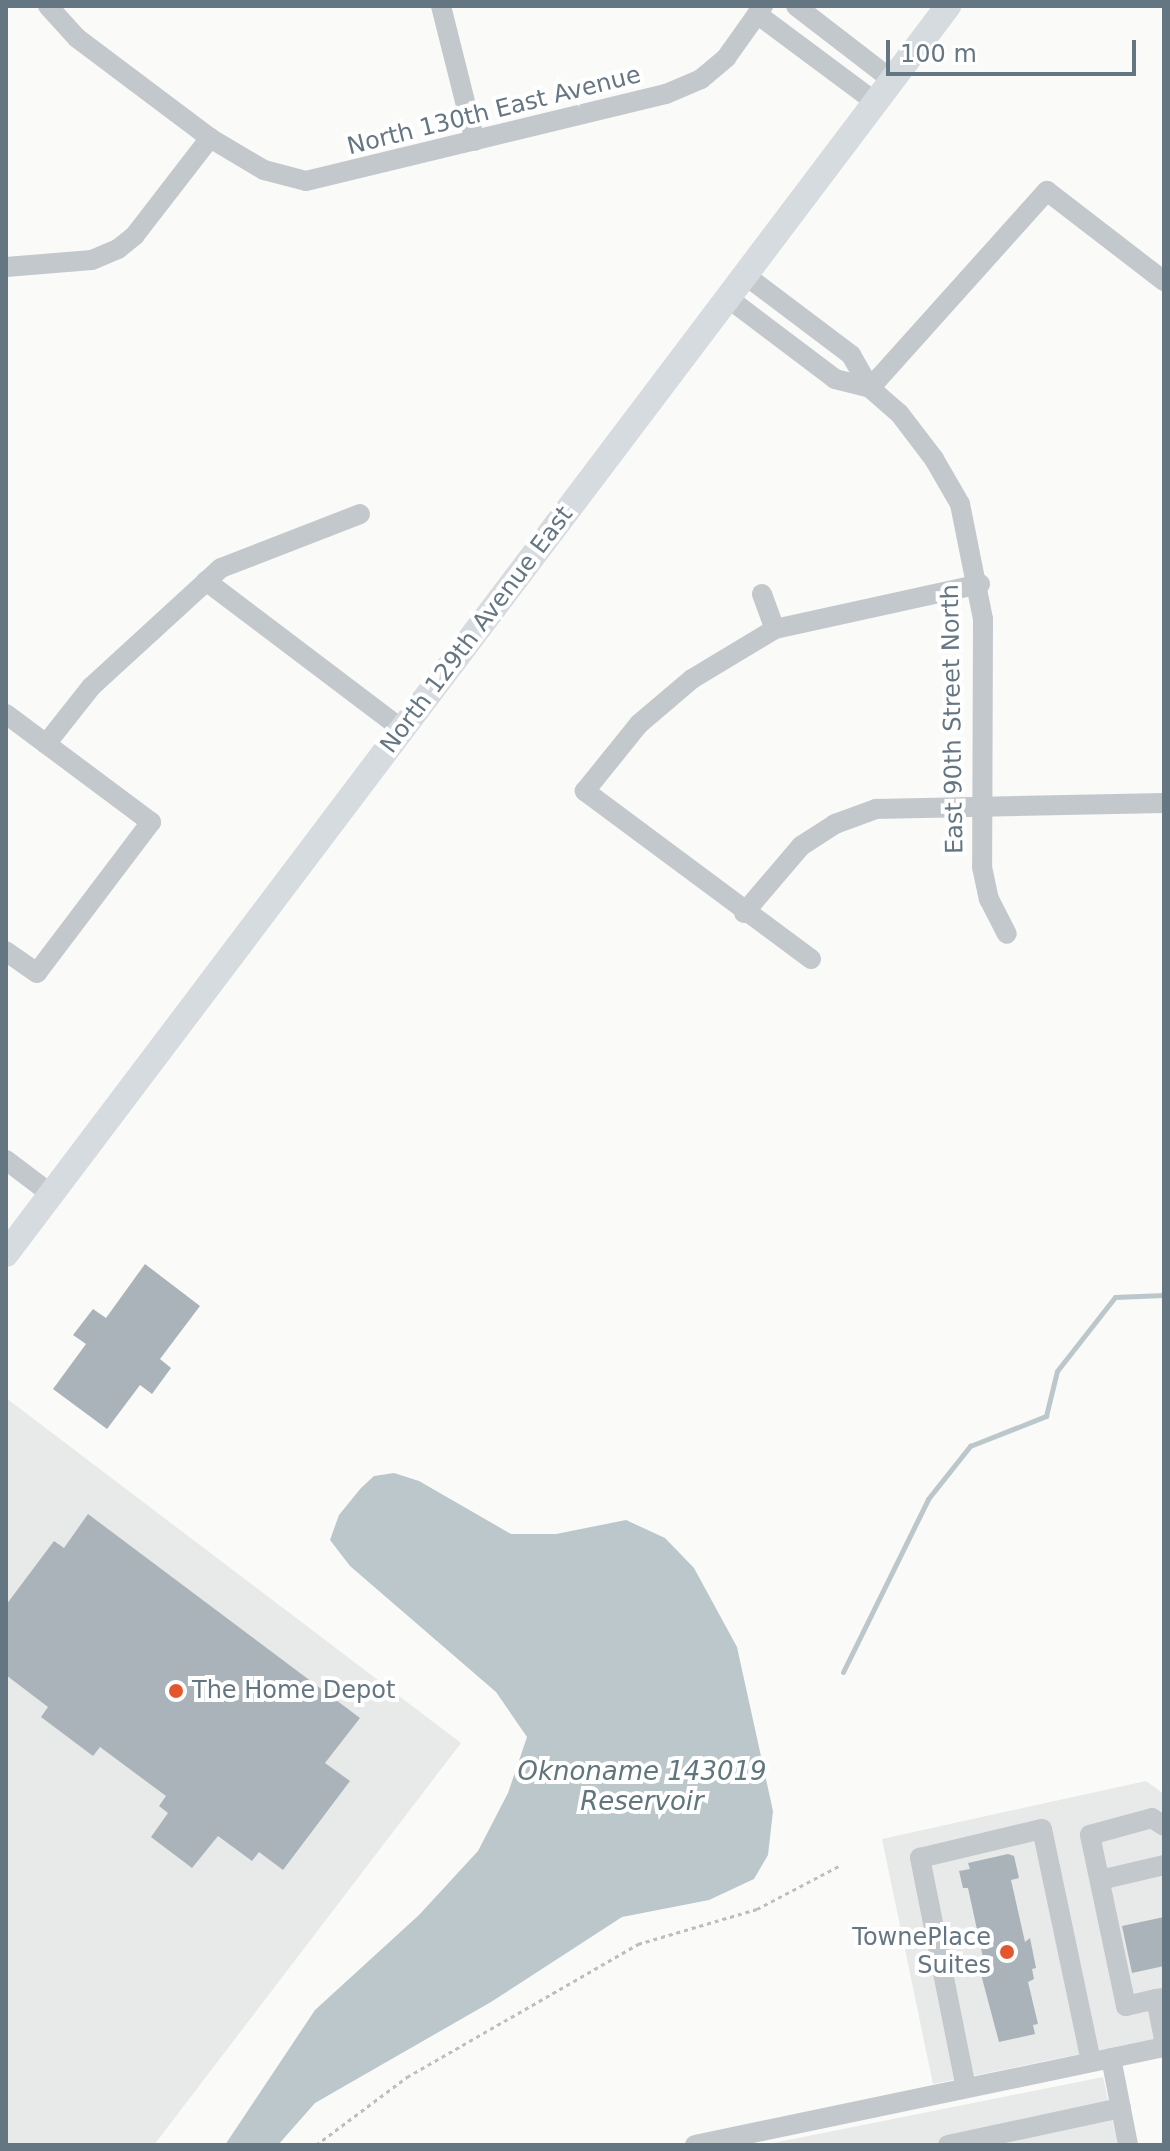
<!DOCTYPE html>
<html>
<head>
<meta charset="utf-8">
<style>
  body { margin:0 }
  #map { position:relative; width:1170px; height:2151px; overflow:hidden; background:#fafaf8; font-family:"DejaVu Sans",sans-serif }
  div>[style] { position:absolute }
  .built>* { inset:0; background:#e8e9e9 }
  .water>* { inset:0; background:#bbc7cb }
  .stream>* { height:5px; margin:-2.5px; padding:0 2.5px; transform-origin:2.5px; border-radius:2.5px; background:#bbc7cb }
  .building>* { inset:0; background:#aab3b9 }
  .path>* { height:3px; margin-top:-1.5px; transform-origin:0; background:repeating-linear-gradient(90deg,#bbbfc2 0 4px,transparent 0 8px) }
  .minor>* { height:20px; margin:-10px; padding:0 10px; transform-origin:10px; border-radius:10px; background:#c3c8cc }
  .major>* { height:26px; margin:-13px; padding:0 13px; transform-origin:13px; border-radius:13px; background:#d6dbdf }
  .dots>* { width:22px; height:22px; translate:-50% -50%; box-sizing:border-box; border:4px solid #fff; border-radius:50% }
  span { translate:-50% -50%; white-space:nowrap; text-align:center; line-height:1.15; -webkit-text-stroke:8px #fff; paint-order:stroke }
  .street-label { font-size:24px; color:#657683 }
  .poi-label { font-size:24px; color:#657683 }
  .left { translate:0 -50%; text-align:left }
  .right { translate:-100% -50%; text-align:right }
  .water-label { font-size:26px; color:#60757c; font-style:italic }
  .frame { position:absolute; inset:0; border:8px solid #657683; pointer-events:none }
  .scale { position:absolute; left:886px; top:40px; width:250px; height:36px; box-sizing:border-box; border:4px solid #657683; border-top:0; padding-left:10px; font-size:24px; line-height:28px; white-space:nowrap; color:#657683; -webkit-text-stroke:6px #fff; paint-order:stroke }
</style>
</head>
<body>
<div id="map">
  <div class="built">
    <i style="clip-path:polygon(6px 1398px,461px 1743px,154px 2145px,6px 2145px)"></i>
    <i style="clip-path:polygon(1146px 1781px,1164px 1794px,1164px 2037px,933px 2084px,882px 1839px)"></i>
    <i style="clip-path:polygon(1103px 2077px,1118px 2145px,763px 2145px)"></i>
  </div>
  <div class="water">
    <i style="clip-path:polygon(394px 1473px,419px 1481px,511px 1534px,556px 1534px,626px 1520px,665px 1538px,694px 1568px,737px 1647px,773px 1811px,768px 1855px,754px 1879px,709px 1900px,622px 1917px,491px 2002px,315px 2103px,278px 2145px,225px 2145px,315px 2010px,419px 1915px,478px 1851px,508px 1793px,527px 1737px,496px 1692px,350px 1566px,330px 1540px,339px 1515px,361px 1488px,374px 1476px)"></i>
  </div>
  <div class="stream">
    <i style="left:843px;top:1672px;width:193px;rotate:-63.8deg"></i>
    <i style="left:928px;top:1499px;width:68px;rotate:-51.6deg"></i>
    <i style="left:970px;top:1446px;width:82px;rotate:-21.5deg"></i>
    <i style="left:1046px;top:1416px;width:46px;rotate:-76.3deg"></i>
    <i style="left:1057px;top:1371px;width:94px;rotate:-51.9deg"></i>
    <i style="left:1115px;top:1297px;width:49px;rotate:-2.3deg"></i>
  </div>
  <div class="building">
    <i style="clip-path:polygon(145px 1264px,200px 1306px,160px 1359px,171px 1368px,152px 1394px,140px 1385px,107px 1429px,53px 1389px,86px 1344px,73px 1335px,93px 1309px,106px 1318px)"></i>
    <i style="clip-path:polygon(88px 1514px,360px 1718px,325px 1763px,350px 1781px,283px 1870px,259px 1852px,252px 1861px,218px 1836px,192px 1868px,151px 1837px,168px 1813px,159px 1806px,166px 1796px,100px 1747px,93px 1756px,41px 1717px,48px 1707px,6px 1675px,6px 1605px,54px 1541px,64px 1548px)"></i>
    <i style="clip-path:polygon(1008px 1854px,1014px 1856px,1019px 1878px,1011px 1880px,1025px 1942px,1030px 1938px,1036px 1968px,1032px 1969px,1034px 1979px,1028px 1982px,1038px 2024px,1033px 2025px,1035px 2034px,999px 2042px,978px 1963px,984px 1962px,968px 1888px,963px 1888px,959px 1871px,970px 1869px,968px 1863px)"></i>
    <i style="clip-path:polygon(1164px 1917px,1164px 1966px,1132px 1973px,1122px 1926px)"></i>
  </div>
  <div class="path">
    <i style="left:316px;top:2145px;width:114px;rotate:-36.8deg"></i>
    <i style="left:407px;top:2077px;width:267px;rotate:-29.9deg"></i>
    <i style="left:638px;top:1944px;width:124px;rotate:-16.4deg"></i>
    <i style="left:757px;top:1909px;width:93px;rotate:-27.7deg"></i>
  </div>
  <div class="minor">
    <i style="left:48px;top:6px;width:43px;rotate:47.8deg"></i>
    <i style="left:77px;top:38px;width:166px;rotate:36.9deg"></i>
    <i style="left:210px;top:138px;width:63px;rotate:30.7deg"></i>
    <i style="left:264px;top:170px;width:43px;rotate:14.7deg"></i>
    <i style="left:306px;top:181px;width:370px;rotate:-13.6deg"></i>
    <i style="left:666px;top:94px;width:38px;rotate:-23deg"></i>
    <i style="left:701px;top:79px;width:33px;rotate:-40deg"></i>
    <i style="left:726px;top:58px;width:64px;rotate:-54.6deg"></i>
    <i style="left:441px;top:6px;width:139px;rotate:75.9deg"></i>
    <i style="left:796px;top:6px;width:121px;rotate:37.6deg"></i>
    <i style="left:757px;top:14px;width:147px;rotate:36.7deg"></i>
    <i style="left:6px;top:267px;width:86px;rotate:-4.7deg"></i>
    <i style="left:92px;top:260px;width:28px;rotate:-23deg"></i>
    <i style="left:118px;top:249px;width:22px;rotate:-39deg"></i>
    <i style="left:135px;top:235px;width:123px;rotate:-52.3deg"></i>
    <i style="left:745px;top:275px;width:133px;rotate:37deg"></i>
    <i style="left:851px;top:355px;width:38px;rotate:60deg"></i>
    <i style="left:870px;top:388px;width:38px;rotate:41deg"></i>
    <i style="left:899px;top:413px;width:58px;rotate:52.7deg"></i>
    <i style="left:934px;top:459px;width:52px;rotate:60deg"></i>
    <i style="left:960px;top:504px;width:117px;rotate:78.7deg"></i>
    <i style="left:983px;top:619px;width:248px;rotate:90.2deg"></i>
    <i style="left:982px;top:867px;width:33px;rotate:78deg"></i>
    <i style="left:989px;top:899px;width:39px;rotate:63deg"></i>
    <i style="left:728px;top:298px;width:134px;rotate:37.1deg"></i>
    <i style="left:835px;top:379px;width:36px;rotate:14deg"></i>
    <i style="left:870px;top:388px;width:265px;rotate:-48.1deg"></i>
    <i style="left:1047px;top:191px;width:148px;rotate:37.6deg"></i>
    <i style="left:206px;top:581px;width:246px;rotate:37.1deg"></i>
    <i style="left:762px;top:594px;width:37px;rotate:70deg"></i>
    <i style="left:6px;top:714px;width:181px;rotate:36.7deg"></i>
    <i style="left:151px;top:822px;width:189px;rotate:127.1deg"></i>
    <i style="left:37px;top:973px;width:38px;rotate:-145deg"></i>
    <i style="left:46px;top:744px;width:73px;rotate:-51.7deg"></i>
    <i style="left:91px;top:687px;width:176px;rotate:-42.5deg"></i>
    <i style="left:221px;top:568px;width:149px;rotate:-21.2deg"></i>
    <i style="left:744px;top:913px;width:88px;rotate:-49.6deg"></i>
    <i style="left:801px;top:846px;width:40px;rotate:-32.9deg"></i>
    <i style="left:835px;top:824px;width:44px;rotate:-20.1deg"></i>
    <i style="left:876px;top:809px;width:288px;rotate:-1.2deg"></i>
    <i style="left:811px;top:959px;width:282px;rotate:-143.4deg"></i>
    <i style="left:585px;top:791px;width:86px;rotate:-51.1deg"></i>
    <i style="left:639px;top:724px;width:70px;rotate:-40.3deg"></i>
    <i style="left:692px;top:679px;width:97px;rotate:-31.1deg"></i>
    <i style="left:775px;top:629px;width:210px;rotate:-12.4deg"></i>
    <i style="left:6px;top:1160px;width:56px;rotate:37.1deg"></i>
    <i style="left:1100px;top:1880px;width:66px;rotate:-13.2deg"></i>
    <i style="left:1164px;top:1998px;width:8px;rotate:173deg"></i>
    <i style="left:1156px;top:1999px;width:41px;rotate:78.7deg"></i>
    <i style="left:1156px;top:1999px;width:31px;rotate:167deg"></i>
    <i style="left:1126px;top:2006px;width:175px;rotate:-101.9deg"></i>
    <i style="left:1090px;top:1835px;width:64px;rotate:-15.3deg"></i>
    <i style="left:1152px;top:1818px;width:14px;rotate:34deg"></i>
    <i style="left:1111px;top:2058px;width:89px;rotate:78.9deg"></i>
    <i style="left:966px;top:2088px;width:235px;rotate:-101.3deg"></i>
    <i style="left:920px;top:1858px;width:125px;rotate:-13.4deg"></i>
    <i style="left:1042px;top:1829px;width:238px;rotate:78.1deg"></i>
    <i style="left:695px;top:2145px;width:479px;rotate:-11.8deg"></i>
    <i style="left:948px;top:2145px;width:177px;rotate:-12.1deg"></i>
  </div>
  <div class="major">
    <i style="left:6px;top:1254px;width:1564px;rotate:-52.95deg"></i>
  </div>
  <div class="dots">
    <i style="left:176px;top:1691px;background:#e4572e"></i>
    <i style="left:1007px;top:1952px;background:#e4572e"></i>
  </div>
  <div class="street-label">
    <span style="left:494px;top:111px;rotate:-14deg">North 130th East Avenue</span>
    <span style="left:477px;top:630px;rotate:-53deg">North 129th Avenue East</span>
    <span style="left:953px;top:719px;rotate:-91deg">East 90th Street North</span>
  </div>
  <div class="poi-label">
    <span class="left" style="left:192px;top:1691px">The Home Depot</span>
    <span class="right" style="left:991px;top:1952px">TownePlace<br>Suites</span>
  </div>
  <div class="water-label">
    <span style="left:642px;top:1787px">Oknoname 143019<br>Reservoir</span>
  </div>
  <div class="frame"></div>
  <div class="scale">100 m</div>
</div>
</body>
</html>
